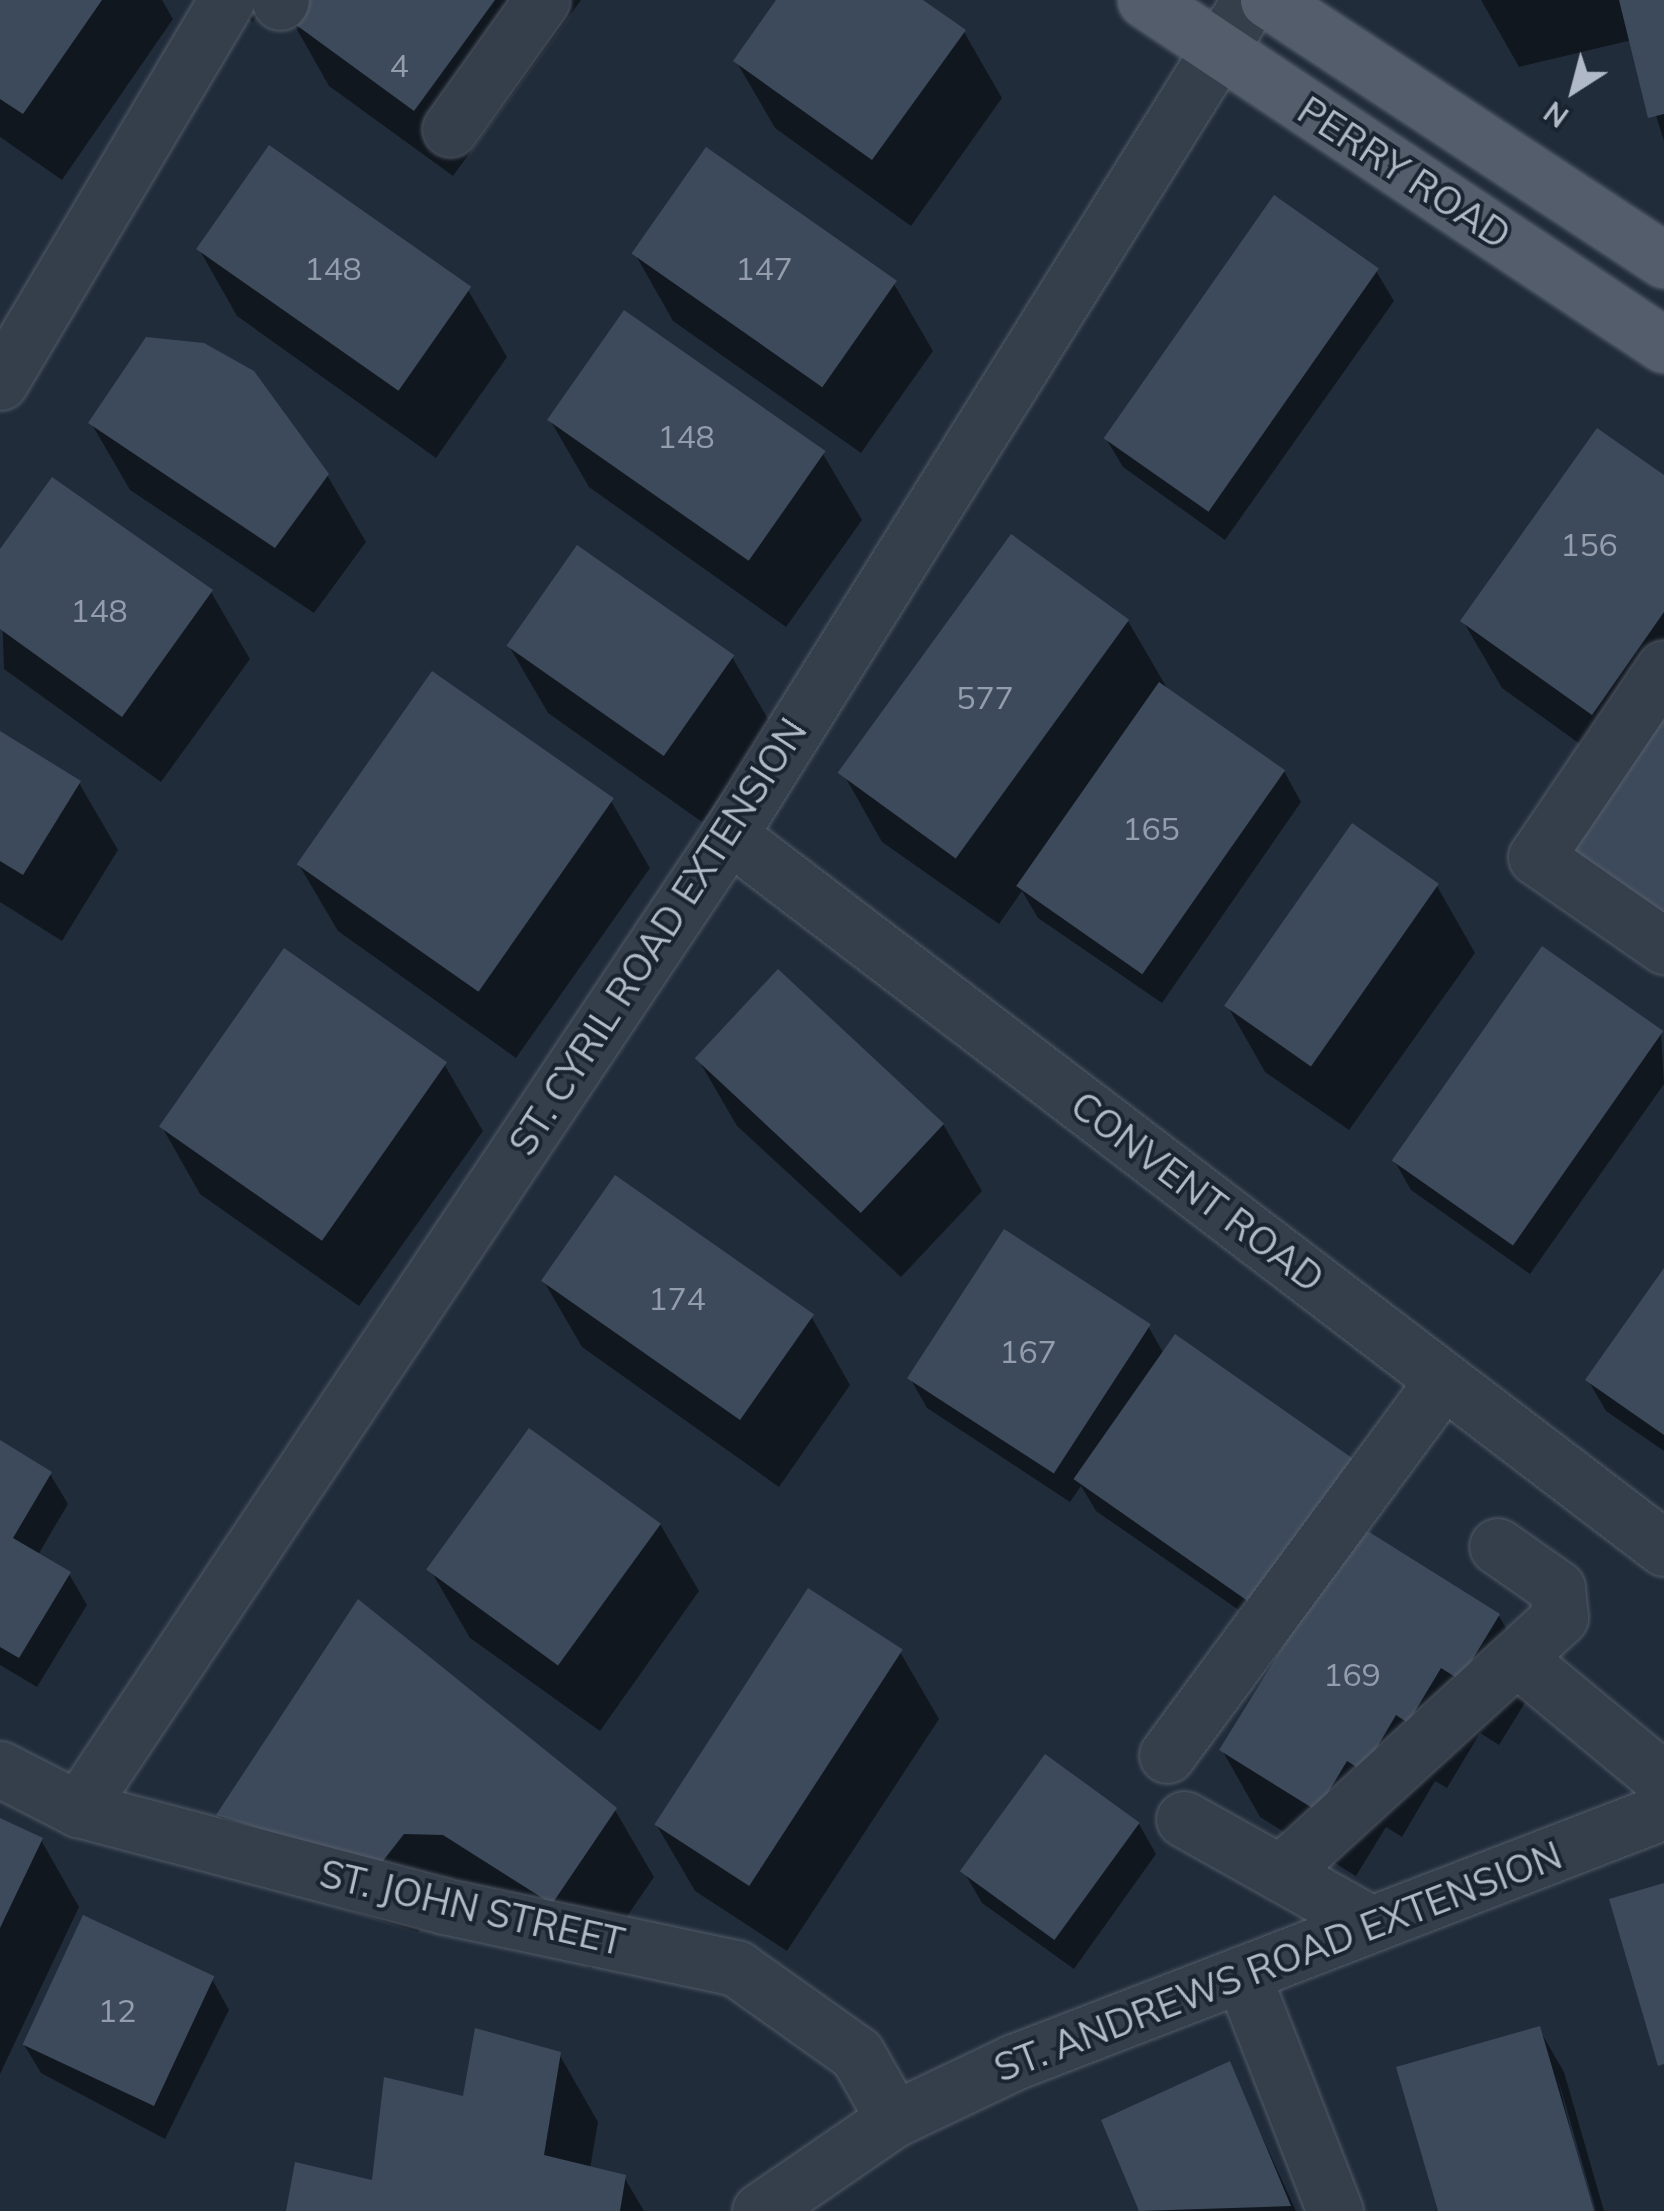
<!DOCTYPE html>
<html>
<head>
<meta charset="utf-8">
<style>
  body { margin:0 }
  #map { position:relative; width:1664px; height:2211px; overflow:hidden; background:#212c3b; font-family:Mulish,sans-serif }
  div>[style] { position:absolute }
  .shadow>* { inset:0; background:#0007 }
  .building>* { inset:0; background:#3d4a5b; transform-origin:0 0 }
  .roads { filter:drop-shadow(0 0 2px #535c69) drop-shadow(0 0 2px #535c69) }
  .minor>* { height:55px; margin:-27.5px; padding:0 27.5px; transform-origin:27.5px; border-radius:27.5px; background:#353e4b }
  .major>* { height:55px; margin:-27.5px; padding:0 27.5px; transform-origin:27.5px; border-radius:27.5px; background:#535d6b }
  span { translate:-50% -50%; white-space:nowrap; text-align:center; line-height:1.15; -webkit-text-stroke:8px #1a2330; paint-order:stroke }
  .number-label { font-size:32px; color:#939dac }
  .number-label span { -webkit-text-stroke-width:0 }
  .street-label { font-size:38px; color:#b0b9c7 }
  .north { position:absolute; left:1524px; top:40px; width:100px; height:100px; -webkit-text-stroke:8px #1a2330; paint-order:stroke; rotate:216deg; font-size:28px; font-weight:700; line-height:40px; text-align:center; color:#b0b9c7 }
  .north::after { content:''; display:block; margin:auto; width:35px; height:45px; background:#b0b9c7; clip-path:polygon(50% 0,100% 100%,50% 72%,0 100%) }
</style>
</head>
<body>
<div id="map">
  <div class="shadow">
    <div style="clip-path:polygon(0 0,162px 0,173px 19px,62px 180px,0 137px)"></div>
    <div style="clip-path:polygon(219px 0,267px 0,253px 22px)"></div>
    <div style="clip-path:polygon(305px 0,581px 0,453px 176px,329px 86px,291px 19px)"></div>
    <div style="clip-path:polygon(780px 0,919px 0,964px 32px,1002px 98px,911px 226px,775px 128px,736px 61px)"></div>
    <div style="clip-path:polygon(1481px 0,1664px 0,1664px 141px,1632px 40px,1519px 67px)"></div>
    <div style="clip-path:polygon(199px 249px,468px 290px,507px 357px,436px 458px,237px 316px)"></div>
    <div style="clip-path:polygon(635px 254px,894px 284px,933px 351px,861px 453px,673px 321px)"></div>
    <div style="clip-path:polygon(1376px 271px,1394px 301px,1225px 540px,1123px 467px,1105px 437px)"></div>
    <div style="clip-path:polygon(550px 420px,823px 454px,862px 520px,786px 627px,589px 487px)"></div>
    <div style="clip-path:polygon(91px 423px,327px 475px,366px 542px,314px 613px,130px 490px)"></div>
    <div style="clip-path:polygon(1664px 478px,1664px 953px,1612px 767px,1502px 688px,1463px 621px)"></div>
    <div style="clip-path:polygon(0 554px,211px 592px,250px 659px,161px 782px,4px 669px)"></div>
    <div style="clip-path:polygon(1128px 621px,1167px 688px,1284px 771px,1301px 802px,1162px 1003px,1038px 918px,1022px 891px,999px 924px,882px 842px,844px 775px)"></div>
    <div style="clip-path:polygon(509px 646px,732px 657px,771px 724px,702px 822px,548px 713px)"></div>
    <div style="clip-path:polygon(0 734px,79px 783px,118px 850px,62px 941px,0 902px)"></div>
    <div style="clip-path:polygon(611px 801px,650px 868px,516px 1058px,338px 931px,299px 865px)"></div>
    <div style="clip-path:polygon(1437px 886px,1475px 953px,1349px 1130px,1265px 1072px,1227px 1005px)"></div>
    <div style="clip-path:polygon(1661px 1033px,1664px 1084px,1530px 1274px,1411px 1190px,1394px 1160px)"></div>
    <div style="clip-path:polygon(698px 1059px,943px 1124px,982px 1191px,901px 1277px,737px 1126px)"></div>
    <div style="clip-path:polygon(444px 1064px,483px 1131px,359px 1306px,200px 1194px,162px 1127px)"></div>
    <div style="clip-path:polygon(1664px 1273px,1664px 1451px,1606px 1411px,1588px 1380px)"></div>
    <div style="clip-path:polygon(543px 1280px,812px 1318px,850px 1385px,779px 1487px,582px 1347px)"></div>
    <div style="clip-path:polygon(1148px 1326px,1164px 1354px,1269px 1631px,1096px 1511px,1081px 1486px,1070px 1502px,927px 1408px,910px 1378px)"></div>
    <div style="clip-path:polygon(0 1443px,50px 1474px,68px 1504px,38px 1555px,69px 1574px,87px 1605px,37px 1687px,0 1665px)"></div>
    <div style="clip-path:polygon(660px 1524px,699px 1591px,600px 1731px,470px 1638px,431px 1571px)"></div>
    <div style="clip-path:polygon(1499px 1616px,1537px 1683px,1499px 1745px,1480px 1733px,1447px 1788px,1435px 1781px,1402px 1837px,1386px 1827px,1356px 1876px,1260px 1817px,1222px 1750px)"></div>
    <div style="clip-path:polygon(900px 1652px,939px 1719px,787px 1951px,695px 1891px,656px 1824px)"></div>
    <div style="clip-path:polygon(615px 1810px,654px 1877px,591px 1969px,483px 1901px,443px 1900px,418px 1932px,257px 1882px,219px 1815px)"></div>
    <div style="clip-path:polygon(0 1820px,41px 1840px,79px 1907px,0 2074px)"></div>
    <div style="clip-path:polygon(1139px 1824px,1156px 1854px,1074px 1969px,982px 1903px,964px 1872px)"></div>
    <div style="clip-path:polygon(212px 1979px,229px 2010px,165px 2139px,41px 2073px,23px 2043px)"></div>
    <div style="clip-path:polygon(1539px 2029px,1564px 2072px,1604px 2211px,1596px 2211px,1556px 2072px,1591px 2211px,1441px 2211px)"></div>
    <div style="clip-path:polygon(559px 2054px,598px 2122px,590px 2169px,624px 2177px,644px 2211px,289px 2211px,374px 2183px,465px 2099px)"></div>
    <div style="clip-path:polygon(1229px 2064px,1296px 2211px,1141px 2211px,1104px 2122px)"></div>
  </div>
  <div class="building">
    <div style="clip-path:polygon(0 0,102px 0,23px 114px,0 99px)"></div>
    <div style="clip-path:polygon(302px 0,495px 0,414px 111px,288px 19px)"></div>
    <div style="clip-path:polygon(776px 0,923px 0,966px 30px,872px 160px,733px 61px)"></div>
    <div style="clip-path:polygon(1619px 0,1664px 0,1664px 114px,1648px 118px)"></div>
    <div style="left:269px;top:145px;width:247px;height:127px;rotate:35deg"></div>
    <div style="left:706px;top:147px;width:233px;height:130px;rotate:35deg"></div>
    <div style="left:1274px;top:195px;width:128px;height:297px;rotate:35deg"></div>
    <div style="left:624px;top:310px;width:246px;height:134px;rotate:35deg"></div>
    <div style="clip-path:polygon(146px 337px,204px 343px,254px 371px,329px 474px,275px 548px,88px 423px)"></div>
    <div style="clip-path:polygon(1597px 428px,1664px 475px,1664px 612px,1592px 715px,1460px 621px)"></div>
    <div style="clip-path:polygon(52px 477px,213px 590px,122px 717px,0 629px,0 549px)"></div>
    <div style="left:1011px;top:534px;width:146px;height:295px;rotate:36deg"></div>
    <div style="left:577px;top:545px;width:192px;height:123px;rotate:35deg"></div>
    <div style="left:432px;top:671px;width:222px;height:236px;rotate:35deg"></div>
    <div style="left:1159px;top:682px;width:154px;height:249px;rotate:35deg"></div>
    <div style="clip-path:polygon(1664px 685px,1664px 914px,1558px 842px)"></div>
    <div style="clip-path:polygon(0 731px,81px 781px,23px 875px,0 861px)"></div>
    <div style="left:1352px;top:823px;width:106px;height:223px;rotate:35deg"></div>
    <div style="left:1542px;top:946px;width:148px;height:262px;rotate:35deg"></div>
    <div style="left:284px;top:948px;width:199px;height:218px;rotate:35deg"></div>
    <div style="left:778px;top:969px;width:227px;height:122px;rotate:43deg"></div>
    <div style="left:615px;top:1175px;width:243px;height:129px;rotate:35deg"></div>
    <div style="left:1004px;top:1229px;width:175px;height:178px;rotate:33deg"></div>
    <div style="clip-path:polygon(1664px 1268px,1664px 1435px,1585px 1380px)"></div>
    <div style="left:1175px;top:1334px;width:224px;height:177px;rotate:35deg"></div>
    <div style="left:529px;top:1428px;width:163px;height:175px;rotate:36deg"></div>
    <div style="clip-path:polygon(0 1440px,52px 1472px,13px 1538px,71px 1572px,19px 1658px,0 1647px)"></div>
    <div style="clip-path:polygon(1358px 1525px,1500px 1614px,1460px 1680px,1441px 1668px,1408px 1723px,1396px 1715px,1363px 1771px,1347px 1761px,1317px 1811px,1219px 1750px)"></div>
    <div style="left:808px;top:1588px;width:113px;height:282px;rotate:33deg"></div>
    <div style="clip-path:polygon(358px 1599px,617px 1808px,552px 1904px,443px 1835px,404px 1834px,379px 1866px,216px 1815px)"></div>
    <div style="left:1045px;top:1754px;width:117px;height:145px;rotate:36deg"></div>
    <div style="clip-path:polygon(0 1818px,43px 1838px,0 1928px)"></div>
    <div style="clip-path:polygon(1664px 1883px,1664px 2064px,1658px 2066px,1609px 1899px)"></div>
    <div style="left:83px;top:1915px;width:145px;height:143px;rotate:25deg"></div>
    <div style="clip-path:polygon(1540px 2026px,1594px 2211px,1438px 2211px,1396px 2067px)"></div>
    <div style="clip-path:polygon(475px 2028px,561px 2052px,544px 2155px,626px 2175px,620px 2211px,286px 2211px,295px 2162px,372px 2180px,384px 2077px,463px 2096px)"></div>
    <div style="clip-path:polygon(1230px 2061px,1291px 2206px,1139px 2211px,1101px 2120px)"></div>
  </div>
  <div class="roads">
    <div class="minor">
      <div style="left:280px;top:2px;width:2px;rotate:-63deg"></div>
      <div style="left:450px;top:129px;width:158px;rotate:-54.5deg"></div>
      <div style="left:0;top:382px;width:444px;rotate:-59.3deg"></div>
      <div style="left:1664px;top:668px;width:228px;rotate:124.1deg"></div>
      <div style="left:1536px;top:857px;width:156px;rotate:34.8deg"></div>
      <div style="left:729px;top:835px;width:1176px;rotate:37.33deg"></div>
      <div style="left:1518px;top:1659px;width:190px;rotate:39.7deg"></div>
      <div style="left:1167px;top:1755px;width:466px;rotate:-53.6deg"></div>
      <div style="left:0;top:1769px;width:88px;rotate:27.1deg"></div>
      <div style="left:78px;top:1809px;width:379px;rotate:14.8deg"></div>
      <div style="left:444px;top:1906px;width:299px;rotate:12deg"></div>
      <div style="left:736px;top:1968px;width:148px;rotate:35.4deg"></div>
      <div style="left:857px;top:2054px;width:75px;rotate:60.4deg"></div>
      <div style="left:78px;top:1809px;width:1172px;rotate:-56.24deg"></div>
      <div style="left:729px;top:835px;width:984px;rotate:-58.04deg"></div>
      <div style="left:1184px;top:1819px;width:214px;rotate:29.3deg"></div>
      <div style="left:1280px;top:1873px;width:379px;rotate:-42.4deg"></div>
      <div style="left:1560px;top:1617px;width:29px;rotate:-96deg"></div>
      <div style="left:1557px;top:1588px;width:73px;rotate:-145deg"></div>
      <div style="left:1242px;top:1974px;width:255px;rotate:68.6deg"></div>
      <div style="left:760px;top:2211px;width:163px;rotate:-34.5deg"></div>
      <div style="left:894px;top:2119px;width:133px;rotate:-25.4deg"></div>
      <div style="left:1014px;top:2062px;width:697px;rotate:-21.11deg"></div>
    </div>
    <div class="major">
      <div style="left:1145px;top:0;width:623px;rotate:33.61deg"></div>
      <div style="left:1268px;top:0;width:474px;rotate:33.3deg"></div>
    </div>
  </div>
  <div class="number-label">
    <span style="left:399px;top:65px">4</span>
    <span style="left:333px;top:268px">148</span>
    <span style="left:764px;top:268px">147</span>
    <span style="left:686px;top:436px">148</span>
    <span style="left:1589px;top:544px">156</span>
    <span style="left:99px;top:610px">148</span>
    <span style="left:985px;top:697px">577</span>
    <span style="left:1151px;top:828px">165</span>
    <span style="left:677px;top:1298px">174</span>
    <span style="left:1028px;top:1351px">167</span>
    <span style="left:1352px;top:1674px">169</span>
    <span style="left:117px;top:2010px">12</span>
  </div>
  <div class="street-label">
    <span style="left:1404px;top:173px;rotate:33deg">PERRY ROAD</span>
    <span style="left:658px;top:937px;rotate:-57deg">ST. CYRIL ROAD EXTENSION</span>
    <span style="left:1197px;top:1192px;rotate:37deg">CONVENT ROAD</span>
    <span style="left:472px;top:1908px;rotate:13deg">ST. JOHN STREET</span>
    <span style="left:1278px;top:1962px;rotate:-21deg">ST. ANDREWS ROAD EXTENSION</span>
  </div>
  <div class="north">N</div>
</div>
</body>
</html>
